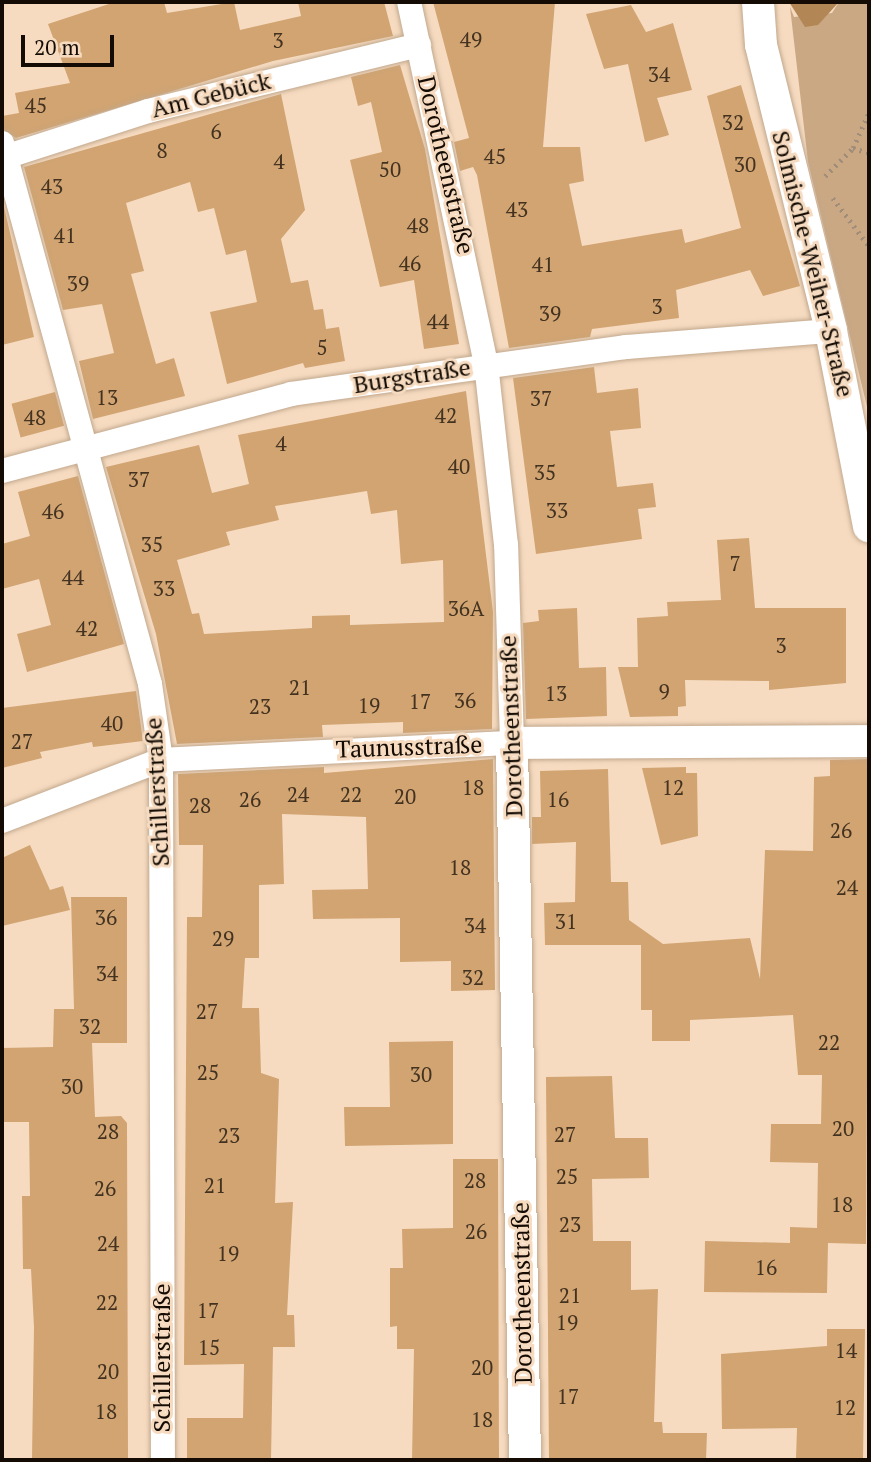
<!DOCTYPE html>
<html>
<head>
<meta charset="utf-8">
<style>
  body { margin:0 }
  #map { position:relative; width:871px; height:1462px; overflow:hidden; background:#f6dbc0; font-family:"PT Serif",serif }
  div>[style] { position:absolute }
  .green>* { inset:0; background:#caa884 }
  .water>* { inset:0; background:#b38755 }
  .building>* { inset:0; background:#d1a472; transform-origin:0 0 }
  .path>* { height:4.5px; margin-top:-2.25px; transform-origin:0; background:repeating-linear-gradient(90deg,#a08d79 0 2px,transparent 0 7px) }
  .roads { filter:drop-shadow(0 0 2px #c1a88d) drop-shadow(0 0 2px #c1a88d) }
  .minor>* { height:24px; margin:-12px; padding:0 12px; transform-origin:12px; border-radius:12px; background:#fff }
  .tertiary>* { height:32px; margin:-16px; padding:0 16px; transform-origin:16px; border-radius:16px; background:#fff }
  span { translate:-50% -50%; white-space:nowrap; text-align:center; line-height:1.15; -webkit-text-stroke:6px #f6dbc0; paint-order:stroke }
  .number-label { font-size:21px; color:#433220 }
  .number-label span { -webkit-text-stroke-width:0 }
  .street-label { font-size:24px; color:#140c04 }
  .frame { position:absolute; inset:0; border:4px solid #140c04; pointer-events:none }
  .scale { position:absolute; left:21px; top:35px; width:93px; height:32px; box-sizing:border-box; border:4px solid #140c04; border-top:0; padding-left:9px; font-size:21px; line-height:24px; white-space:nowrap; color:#140c04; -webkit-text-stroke:5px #f6dbc0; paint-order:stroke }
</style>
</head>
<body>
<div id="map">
  <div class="green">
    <div style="clip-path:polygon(839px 2px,869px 2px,869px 415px,808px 162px,790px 7px,794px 17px,832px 13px)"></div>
  </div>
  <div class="water">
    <div style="clip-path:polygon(789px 2px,839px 2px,818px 25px,805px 27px)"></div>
  </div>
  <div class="building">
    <div style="clip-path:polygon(115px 2px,164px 2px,167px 13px,234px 2px,240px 30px,301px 16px,298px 2px,384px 2px,393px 36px,273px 61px,16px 138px,2px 129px,2px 116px,19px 113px,15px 93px,70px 83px,48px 24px)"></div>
    <div style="clip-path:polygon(433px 2px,555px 2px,543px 147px,580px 147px,584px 181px,569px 184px,582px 246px,682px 229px,685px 243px,741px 228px,707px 96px,741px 85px,800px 286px,763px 296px,750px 270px,676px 290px,679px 318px,592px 329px,590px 337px,509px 348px,477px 175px,473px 167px,460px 171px,454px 142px,469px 138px)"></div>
    <div style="clip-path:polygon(631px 5px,646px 32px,673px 23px,692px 90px,657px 98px,669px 135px,645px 142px,628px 64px,604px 69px,586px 14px)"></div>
    <div style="clip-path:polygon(400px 65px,425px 149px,459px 344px,424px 349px,414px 280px,380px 287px,350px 160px,382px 152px,371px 102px,358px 106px,351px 77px)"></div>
    <div style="clip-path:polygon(281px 94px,305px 210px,281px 239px,291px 283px,308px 280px,314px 310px,323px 309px,326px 329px,339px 327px,345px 361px,305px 368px,303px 363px,227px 384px,210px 312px,257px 302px,246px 250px,226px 255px,214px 208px,198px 212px,190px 182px,126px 203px,144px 271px,131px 274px,156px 364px,174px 358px,185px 396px,93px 419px,79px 361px,114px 353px,102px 304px,63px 310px,24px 167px)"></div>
    <div style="clip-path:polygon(2px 198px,34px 337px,2px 345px)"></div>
    <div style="clip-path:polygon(594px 367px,597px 393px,638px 388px,641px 428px,610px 431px,617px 487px,653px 483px,656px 507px,638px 509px,642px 539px,536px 554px,513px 378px)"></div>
    <div style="clip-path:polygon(evenodd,466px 391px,493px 612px,492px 729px,403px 733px,403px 722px,322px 725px,323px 737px,177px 744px,156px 634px,106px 467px,199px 445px,212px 493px,249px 484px,238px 435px,466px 391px,367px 491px,371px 514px,397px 510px,401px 564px,443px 560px,444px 622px,350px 625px,350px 615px,312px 616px,312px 628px,204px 634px,199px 613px,192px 614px,177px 560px,230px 545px,226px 532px,279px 520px,275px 506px,367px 491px)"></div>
    <div style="left:55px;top:392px;width:35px;height:45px;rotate:75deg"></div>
    <div style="clip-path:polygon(78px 476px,124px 644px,27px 672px,17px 634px,51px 625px,39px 579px,2px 589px,2px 544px,30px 536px,18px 492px)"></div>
    <div style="clip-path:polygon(749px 538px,755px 608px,846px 608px,846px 683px,769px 690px,769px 681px,685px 680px,686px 706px,678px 707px,678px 716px,630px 717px,618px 667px,638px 667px,637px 618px,668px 616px,667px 602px,721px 600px,717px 540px)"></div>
    <div style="clip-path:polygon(577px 608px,579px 668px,606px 667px,607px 716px,526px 719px,523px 623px,539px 621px,538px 610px)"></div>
    <div style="clip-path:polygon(136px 691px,143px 741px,93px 747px,92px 742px,40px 752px,42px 758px,2px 768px,2px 708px)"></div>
    <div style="clip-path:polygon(493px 759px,495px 990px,451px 991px,451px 961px,400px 962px,400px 918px,313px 919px,312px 890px,368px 889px,366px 817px,282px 814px,284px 884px,259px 885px,259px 958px,245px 958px,242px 1008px,259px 1008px,261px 1073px,279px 1079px,275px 1203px,293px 1202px,287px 1315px,294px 1315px,295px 1347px,273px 1347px,271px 1460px,187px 1460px,187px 1418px,243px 1418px,244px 1364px,184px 1365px,187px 917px,202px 917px,203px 845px,179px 845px,178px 774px,324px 767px,324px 773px)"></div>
    <div style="clip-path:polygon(869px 759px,866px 1244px,828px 1243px,827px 1293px,704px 1292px,705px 1241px,790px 1243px,790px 1227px,817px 1228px,818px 1163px,770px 1162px,771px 1124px,821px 1124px,822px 1075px,798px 1075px,793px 1015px,690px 1020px,690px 1041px,652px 1041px,652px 1010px,641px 1010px,641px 945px,545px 945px,544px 903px,575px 902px,576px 842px,532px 844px,532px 817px,541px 817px,540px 771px,608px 769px,611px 882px,628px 882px,629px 920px,663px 944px,750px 938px,760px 979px,765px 850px,813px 851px,814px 777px,830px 776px,830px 760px)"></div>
    <div style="clip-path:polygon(686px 767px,686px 773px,697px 773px,698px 836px,661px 845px,642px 768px)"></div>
    <div style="clip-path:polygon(30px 845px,50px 890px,63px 886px,70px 910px,2px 926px,2px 858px)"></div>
    <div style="clip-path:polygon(71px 897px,127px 897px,127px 1043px,92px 1043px,95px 1117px,121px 1116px,127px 1123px,128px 1460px,32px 1458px,34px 1327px,31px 1269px,23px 1269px,22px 1196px,30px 1196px,29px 1122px,2px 1122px,2px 1048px,53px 1047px,54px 1009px,74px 1009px)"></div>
    <div style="clip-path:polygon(453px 1041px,453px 1144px,345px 1146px,344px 1107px,390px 1107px,389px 1042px)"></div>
    <div style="clip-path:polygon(612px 1076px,615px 1138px,648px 1138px,649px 1178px,592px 1179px,593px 1241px,631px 1241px,631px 1290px,658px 1289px,654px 1422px,662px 1422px,663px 1433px,707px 1433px,706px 1460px,549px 1460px,546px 1077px)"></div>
    <div style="clip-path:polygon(453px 1159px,498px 1159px,499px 1460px,412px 1460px,414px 1349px,397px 1349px,397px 1326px,390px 1327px,390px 1268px,403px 1268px,402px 1229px,453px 1228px)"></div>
    <div style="clip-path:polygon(827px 1329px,865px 1329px,863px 1459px,796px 1458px,797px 1428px,722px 1429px,721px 1354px,827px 1346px)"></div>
  </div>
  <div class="path">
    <div style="left:853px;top:148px;width:17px;rotate:17deg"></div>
    <div style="left:825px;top:176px;width:40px;rotate:-45deg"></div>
    <div style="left:853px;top:148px;width:39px;rotate:-66deg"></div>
    <div style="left:833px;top:198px;width:60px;rotate:53.1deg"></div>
  </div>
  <div class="roads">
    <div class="minor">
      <div style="left:2px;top:143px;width:561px;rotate:74.7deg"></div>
      <div style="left:150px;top:684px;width:77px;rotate:81.8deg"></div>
      <div style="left:161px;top:760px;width:700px;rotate:89.84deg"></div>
      <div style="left:5px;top:157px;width:150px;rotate:-17.8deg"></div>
      <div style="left:148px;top:111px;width:279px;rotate:-13.7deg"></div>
      <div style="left:2px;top:471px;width:299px;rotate:-14.9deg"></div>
      <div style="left:291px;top:394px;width:338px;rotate:-8deg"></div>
      <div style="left:626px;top:347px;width:206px;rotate:-4.5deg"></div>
      <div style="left:2px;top:821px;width:170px;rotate:-21deg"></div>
      <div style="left:161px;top:760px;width:351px;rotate:-2.8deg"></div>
      <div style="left:512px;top:743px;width:198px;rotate:-91.7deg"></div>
      <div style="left:506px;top:545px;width:182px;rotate:-96.3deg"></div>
      <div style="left:486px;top:364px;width:370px;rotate:-102deg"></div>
    </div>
    <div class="tertiary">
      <div style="left:758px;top:2px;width:43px;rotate:86deg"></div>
      <div style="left:761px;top:45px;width:294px;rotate:76.2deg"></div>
      <div style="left:831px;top:331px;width:199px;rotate:79deg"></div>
      <div style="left:525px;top:1460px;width:717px;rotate:-91.04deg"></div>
      <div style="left:512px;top:743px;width:357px;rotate:-0.3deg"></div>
    </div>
  </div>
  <div class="number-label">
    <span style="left:471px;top:39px">49</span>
    <span style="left:278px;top:40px">3</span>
    <span style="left:659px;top:74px">34</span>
    <span style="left:36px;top:105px">45</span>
    <span style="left:733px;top:122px">32</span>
    <span style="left:216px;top:131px">6</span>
    <span style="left:162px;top:150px">8</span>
    <span style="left:495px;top:156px">45</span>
    <span style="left:279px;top:161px">4</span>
    <span style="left:745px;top:164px">30</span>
    <span style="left:390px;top:169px">50</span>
    <span style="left:52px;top:186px">43</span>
    <span style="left:517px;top:209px">43</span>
    <span style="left:418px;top:225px">48</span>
    <span style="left:65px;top:235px">41</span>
    <span style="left:410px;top:263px">46</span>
    <span style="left:543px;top:264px">41</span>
    <span style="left:78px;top:283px">39</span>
    <span style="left:657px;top:306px">3</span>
    <span style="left:550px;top:313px">39</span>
    <span style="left:438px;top:321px">44</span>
    <span style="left:322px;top:347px">5</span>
    <span style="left:107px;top:397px">13</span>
    <span style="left:541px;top:398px">37</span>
    <span style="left:446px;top:415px">42</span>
    <span style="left:35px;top:417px">48</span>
    <span style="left:281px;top:443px">4</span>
    <span style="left:459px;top:466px">40</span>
    <span style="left:545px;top:472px">35</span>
    <span style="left:139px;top:479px">37</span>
    <span style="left:557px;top:510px">33</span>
    <span style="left:53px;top:511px">46</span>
    <span style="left:152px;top:544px">35</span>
    <span style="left:735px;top:563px">7</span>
    <span style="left:73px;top:577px">44</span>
    <span style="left:164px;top:588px">33</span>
    <span style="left:466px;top:608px">36A</span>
    <span style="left:87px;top:628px">42</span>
    <span style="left:781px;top:645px">3</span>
    <span style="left:300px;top:687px">21</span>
    <span style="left:664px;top:691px">9</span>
    <span style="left:556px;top:693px">13</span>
    <span style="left:465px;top:700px">36</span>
    <span style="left:420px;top:701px">17</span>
    <span style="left:369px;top:705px">19</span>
    <span style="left:260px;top:706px">23</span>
    <span style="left:112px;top:723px">40</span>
    <span style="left:22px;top:741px">27</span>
    <span style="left:473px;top:787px">18</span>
    <span style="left:673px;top:787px">12</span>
    <span style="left:298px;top:794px">24</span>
    <span style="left:351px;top:794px">22</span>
    <span style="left:405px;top:796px">20</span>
    <span style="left:250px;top:799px">26</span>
    <span style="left:558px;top:799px">16</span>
    <span style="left:200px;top:805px">28</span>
    <span style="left:841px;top:830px">26</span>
    <span style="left:460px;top:867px">18</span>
    <span style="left:847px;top:887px">24</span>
    <span style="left:106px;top:917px">36</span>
    <span style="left:566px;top:921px">31</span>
    <span style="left:475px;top:925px">34</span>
    <span style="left:223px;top:938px">29</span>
    <span style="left:107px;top:973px">34</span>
    <span style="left:473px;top:977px">32</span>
    <span style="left:207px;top:1011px">27</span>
    <span style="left:90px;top:1026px">32</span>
    <span style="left:829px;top:1042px">22</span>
    <span style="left:208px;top:1072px">25</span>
    <span style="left:421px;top:1074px">30</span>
    <span style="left:72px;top:1086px">30</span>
    <span style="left:843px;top:1128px">20</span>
    <span style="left:108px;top:1131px">28</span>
    <span style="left:565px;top:1134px">27</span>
    <span style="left:229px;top:1135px">23</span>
    <span style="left:567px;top:1176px">25</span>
    <span style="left:475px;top:1180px">28</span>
    <span style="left:215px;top:1185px">21</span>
    <span style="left:105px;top:1188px">26</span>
    <span style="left:842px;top:1204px">18</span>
    <span style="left:570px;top:1224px">23</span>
    <span style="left:476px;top:1231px">26</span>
    <span style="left:108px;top:1243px">24</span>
    <span style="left:228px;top:1253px">19</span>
    <span style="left:766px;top:1267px">16</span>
    <span style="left:570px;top:1295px">21</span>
    <span style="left:107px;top:1302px">22</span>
    <span style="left:208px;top:1310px">17</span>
    <span style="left:567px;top:1322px">19</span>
    <span style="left:209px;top:1347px">15</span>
    <span style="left:846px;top:1350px">14</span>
    <span style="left:482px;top:1367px">20</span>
    <span style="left:108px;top:1371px">20</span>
    <span style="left:568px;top:1396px">17</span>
    <span style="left:845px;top:1407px">12</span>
    <span style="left:106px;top:1411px">18</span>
    <span style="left:482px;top:1419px">18</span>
  </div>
  <div class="street-label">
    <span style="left:211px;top:95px;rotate:-14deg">Am Gebück</span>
    <span style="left:446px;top:165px;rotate:77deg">Dorotheenstraße</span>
    <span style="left:813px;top:264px;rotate:76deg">Solmische-Weiher-Straße</span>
    <span style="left:412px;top:376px;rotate:-9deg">Burgstraße</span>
    <span style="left:511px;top:726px;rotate:-92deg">Dorotheenstraße</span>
    <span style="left:409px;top:747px;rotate:-2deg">Taunusstraße</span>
    <span style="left:157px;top:792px;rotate:-93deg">Schillerstraße</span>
    <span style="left:522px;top:1293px;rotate:-91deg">Dorotheenstraße</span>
    <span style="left:162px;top:1358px;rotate:-90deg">Schillerstraße</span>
  </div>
  <div class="frame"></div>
  <div class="scale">20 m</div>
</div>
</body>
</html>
